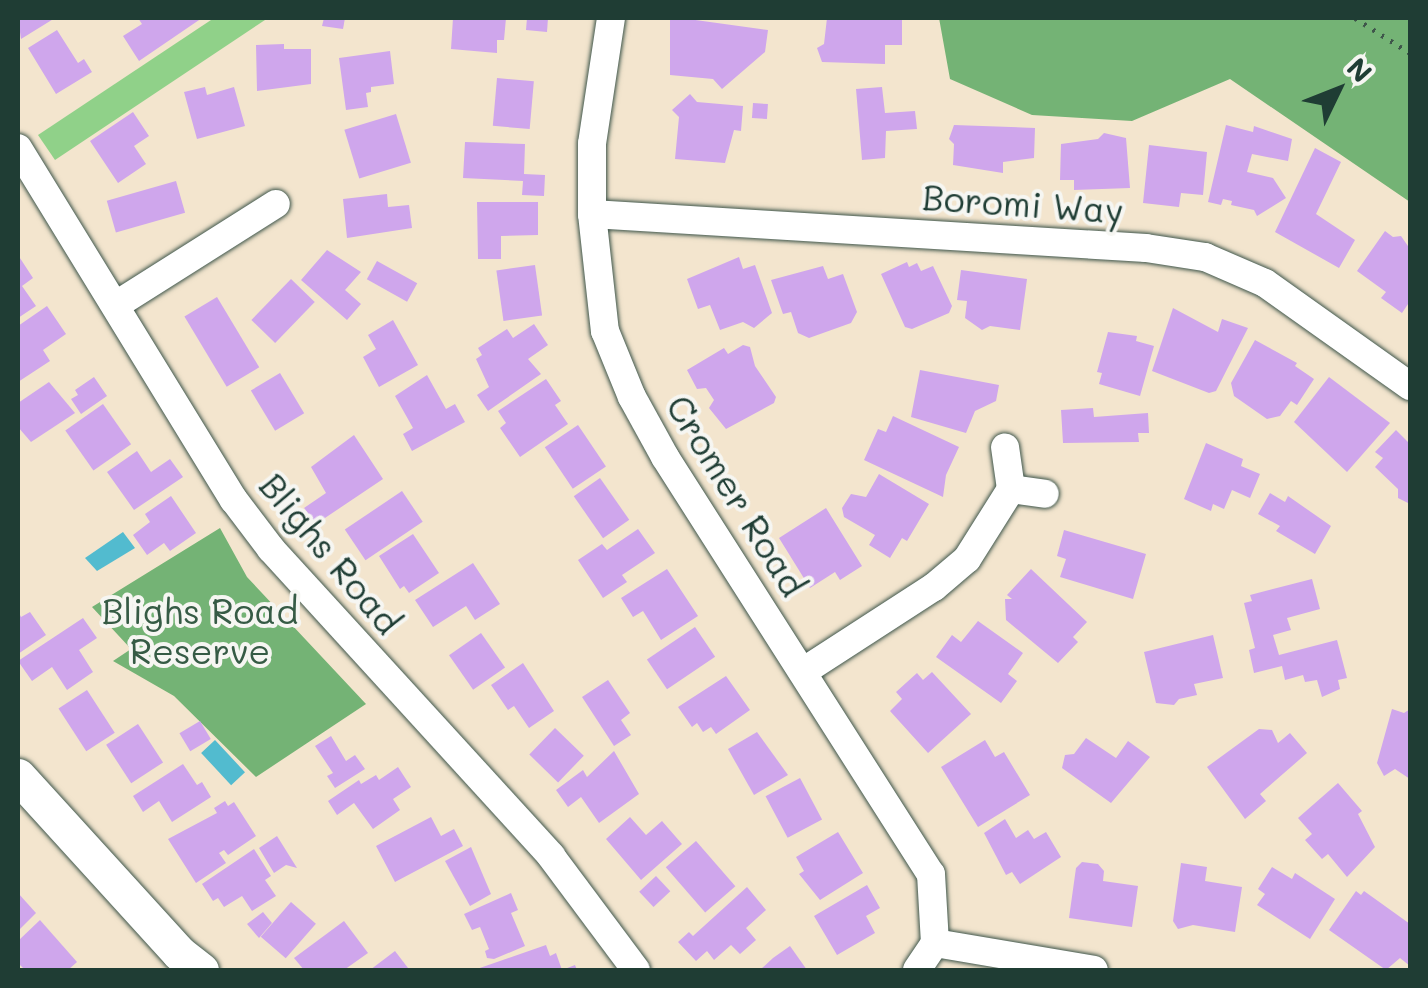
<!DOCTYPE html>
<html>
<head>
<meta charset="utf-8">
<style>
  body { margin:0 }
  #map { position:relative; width:1428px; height:988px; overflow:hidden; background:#f3e5ce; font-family:Mali,sans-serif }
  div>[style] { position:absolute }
  .green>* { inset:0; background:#90d189 }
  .forest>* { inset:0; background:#74b375 }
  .water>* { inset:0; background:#52bbcf; transform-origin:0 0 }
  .building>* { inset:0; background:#cfa6ec; transform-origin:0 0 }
  .path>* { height:5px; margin-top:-2.5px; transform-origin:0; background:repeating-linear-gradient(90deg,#3f564b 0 2.5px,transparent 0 10.5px) }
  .roads { filter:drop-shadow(0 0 2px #3f564b) drop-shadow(0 0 2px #3f564b) }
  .minor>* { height:28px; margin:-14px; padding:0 14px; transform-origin:14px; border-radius:14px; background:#fff }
  .tertiary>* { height:35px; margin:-17.5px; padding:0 17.5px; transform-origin:17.5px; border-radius:17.5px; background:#fff }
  span { translate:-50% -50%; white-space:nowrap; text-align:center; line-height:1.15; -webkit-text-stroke:8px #f6f6f2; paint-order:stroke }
  .street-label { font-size:35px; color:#1f3d34 }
  .park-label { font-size:35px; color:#365b45 }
  .frame { position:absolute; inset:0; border:20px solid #1f3d34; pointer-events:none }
  .north { position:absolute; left:1288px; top:40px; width:100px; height:100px; -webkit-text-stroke:8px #f6f6f2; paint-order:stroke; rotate:47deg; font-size:28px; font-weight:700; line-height:40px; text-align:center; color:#1f3d34 }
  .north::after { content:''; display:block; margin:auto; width:35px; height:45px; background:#1f3d34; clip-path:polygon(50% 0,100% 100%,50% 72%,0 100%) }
</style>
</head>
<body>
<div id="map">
  <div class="green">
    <div style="clip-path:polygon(214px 18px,268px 18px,55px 160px,38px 135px)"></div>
  </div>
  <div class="forest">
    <div style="clip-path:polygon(939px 18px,1410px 18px,1410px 202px,1230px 79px,1132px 121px,1032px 115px,950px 79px)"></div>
    <div style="clip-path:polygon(220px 528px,247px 577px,366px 704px,256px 777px,174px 696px,113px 661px,131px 649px,92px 607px)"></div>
  </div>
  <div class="water">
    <div style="clip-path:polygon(123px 532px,135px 548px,97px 571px,85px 558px)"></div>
    <div style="left:215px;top:740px;width:44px;height:19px;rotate:47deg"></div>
  </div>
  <div class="building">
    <div style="clip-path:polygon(18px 18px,55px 18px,21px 39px)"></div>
    <div style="clip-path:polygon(138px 18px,202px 18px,139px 61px,123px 36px,142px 24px)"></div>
    <div style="clip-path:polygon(324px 18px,345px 18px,343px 29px,322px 26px)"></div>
    <div style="clip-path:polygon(453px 18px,506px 18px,504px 40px,497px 40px,497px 53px,451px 49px)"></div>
    <div style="clip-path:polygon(527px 18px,548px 18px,547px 32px,526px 30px)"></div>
    <div style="clip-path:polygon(681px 18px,768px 30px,765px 52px,722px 89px,713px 79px,670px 75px,670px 20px)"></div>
    <div style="clip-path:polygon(827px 18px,902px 18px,902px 45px,885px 45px,885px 64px,822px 62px,817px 48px,824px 44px)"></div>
    <div style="clip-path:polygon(57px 30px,78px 63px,84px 59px,92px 72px,56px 94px,28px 48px)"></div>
    <div style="clip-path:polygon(284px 44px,284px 49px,311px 49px,311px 84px,257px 91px,256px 45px)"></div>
    <div style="clip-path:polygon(390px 51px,394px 84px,371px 87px,371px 92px,366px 93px,368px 107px,346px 110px,339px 58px)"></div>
    <div style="left:497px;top:78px;width:37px;height:48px;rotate:5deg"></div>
    <div style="clip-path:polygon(205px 87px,207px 95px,234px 87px,245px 126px,197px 139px,184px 92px)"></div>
    <div style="clip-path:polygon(882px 87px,885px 113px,915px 111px,917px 129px,886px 131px,885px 158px,862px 160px,856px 89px)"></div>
    <div style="clip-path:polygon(690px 94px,697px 102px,743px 106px,741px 131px,734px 130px,725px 163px,675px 159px,679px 117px,672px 110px)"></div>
    <div style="left:753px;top:103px;width:15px;height:15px;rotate:4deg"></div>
    <div style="clip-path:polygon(133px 112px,149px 136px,134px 146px,146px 164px,118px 183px,90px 141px)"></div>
    <div style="left:396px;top:114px;width:51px;height:54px;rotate:73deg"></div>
    <div style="clip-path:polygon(954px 125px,1035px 128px,1034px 158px,1003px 162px,1003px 173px,953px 165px,954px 144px,949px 139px)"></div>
    <div style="clip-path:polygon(1226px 125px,1253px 132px,1254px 126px,1292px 139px,1288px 161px,1252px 154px,1247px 172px,1273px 178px,1286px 198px,1257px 216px,1254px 210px,1231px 205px,1232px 201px,1223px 199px,1221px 205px,1208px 202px)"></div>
    <div style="clip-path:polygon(1104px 133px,1126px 138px,1130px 188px,1074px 190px,1074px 180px,1060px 180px,1061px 144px,1098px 139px)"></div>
    <div style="clip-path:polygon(465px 142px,525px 144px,524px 174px,545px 175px,544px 196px,522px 195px,523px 181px,463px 178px)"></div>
    <div style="clip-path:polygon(1149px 145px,1207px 152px,1203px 195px,1181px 193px,1179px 207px,1143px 203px)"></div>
    <div style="clip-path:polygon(1315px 148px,1341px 162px,1316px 214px,1355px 240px,1339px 268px,1275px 232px)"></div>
    <div style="left:176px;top:181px;width:33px;height:72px;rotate:74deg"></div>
    <div style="clip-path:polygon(387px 194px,388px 207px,409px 205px,412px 228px,347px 238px,343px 199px)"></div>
    <div style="clip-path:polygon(477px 202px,538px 202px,538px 235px,501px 236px,501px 259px,478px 259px)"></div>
    <div style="clip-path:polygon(1385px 231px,1393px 237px,1401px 236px,1410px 249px,1410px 301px,1402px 313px,1381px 298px,1386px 292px,1357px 271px)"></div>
    <div style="clip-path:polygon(327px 250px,361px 272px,345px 290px,361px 304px,347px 320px,301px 280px)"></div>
    <div style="clip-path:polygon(18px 255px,33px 278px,22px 286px,36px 306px,18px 318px)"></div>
    <div style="clip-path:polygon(739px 257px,743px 269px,755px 265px,772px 313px,754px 328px,743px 322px,720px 330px,710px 305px,698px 309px,687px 279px)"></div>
    <div style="left:377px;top:261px;width:46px;height:21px;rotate:29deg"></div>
    <div style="clip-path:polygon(907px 262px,909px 267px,917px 263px,921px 271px,933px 266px,952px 306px,949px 313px,912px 329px,905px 327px,881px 274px)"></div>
    <div style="left:535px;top:265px;width:51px;height:39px;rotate:82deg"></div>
    <div style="clip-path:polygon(823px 266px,828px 279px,843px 274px,857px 312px,851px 323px,809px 338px,798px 333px,791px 312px,783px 314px,771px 280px)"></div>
    <div style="clip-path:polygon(961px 270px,1027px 279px,1020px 330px,990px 326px,982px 330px,965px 318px,967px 301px,957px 300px)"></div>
    <div style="left:291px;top:279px;width:33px;height:57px;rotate:44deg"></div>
    <div style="left:217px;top:297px;width:82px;height:38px;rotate:59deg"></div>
    <div style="clip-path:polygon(47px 306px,66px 334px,43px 350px,50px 361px,18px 382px,18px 326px)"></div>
    <div style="clip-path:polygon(1173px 308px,1218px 332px,1222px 319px,1248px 328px,1216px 391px,1209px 393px,1152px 371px)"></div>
    <div style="clip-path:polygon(393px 320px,418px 365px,379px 387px,363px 357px,376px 349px,368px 335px)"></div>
    <div style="clip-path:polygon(534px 324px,548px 345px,528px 359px,541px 374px,488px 411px,477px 395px,489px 387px,476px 359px,482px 355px,478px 348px,507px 329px,513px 338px)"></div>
    <div style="clip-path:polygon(1108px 332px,1137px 336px,1136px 341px,1154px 346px,1140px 396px,1099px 384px,1102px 373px,1097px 372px)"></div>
    <div style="clip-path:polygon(1255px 340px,1297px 363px,1295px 366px,1314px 379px,1297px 405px,1291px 401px,1280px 416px,1267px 419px,1234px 396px,1231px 383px)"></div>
    <div style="clip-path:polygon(743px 345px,750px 347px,755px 366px,776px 397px,774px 403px,726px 429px,709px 408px,714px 400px,706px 388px,697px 389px,687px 370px,724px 348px,728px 354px)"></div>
    <div style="clip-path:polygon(920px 370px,999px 385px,996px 401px,975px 411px,966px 433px,911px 417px)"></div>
    <div style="left:280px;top:373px;width:47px;height:34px;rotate:59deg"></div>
    <div style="clip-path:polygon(427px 375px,446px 409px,455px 404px,465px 422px,412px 451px,403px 434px,413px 428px,395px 396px)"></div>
    <div style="clip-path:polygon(94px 377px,107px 396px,81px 414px,71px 399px,78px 395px,75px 390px)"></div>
    <div style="clip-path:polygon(1329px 377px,1390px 423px,1347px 472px,1294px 422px)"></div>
    <div style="clip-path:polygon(546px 379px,561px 401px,555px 405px,568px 424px,520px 457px,500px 428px,506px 423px,498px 411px)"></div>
    <div style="clip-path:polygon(49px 382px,75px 413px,31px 442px,18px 427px,18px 403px)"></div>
    <div style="left:103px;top:404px;width:49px;height:46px;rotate:55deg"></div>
    <div style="clip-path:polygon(1093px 408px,1094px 417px,1148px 413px,1149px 433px,1138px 433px,1139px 442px,1063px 443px,1061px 410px)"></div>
    <div style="clip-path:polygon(893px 416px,959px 447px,946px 475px,943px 497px,864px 460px,878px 429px,886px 432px)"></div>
    <div style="left:578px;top:425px;width:50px;height:40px;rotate:56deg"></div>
    <div style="clip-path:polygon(1396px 430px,1410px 444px,1410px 504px,1398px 498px,1398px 489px,1375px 467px,1383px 458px,1375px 452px)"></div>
    <div style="clip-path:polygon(354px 435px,383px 479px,316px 524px,304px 508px,326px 493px,311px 467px)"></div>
    <div style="clip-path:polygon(1206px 443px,1243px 459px,1241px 466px,1260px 474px,1250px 498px,1232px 490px,1224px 509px,1213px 504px,1211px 511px,1184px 499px)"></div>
    <div style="clip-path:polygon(137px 451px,151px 472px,170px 459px,183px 477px,134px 510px,107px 472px)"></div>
    <div style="clip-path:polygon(879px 474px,929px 504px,907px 541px,902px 538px,890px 558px,869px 545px,875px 535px,844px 517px,842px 508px,851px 494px,866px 497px)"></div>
    <div style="left:600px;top:478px;width:51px;height:32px;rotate:55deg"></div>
    <div style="left:402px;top:491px;width:37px;height:69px;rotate:56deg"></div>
    <div style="clip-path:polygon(1270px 493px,1285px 502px,1288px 496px,1331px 526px,1315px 554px,1276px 531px,1280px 526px,1258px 514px)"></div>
    <div style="clip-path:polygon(171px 496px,196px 533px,170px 551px,164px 543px,147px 555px,133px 535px,150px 522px,145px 514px)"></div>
    <div style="clip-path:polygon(826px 508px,862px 566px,840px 580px,835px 572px,810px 588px,779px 538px)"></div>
    <div style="clip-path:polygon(638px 529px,655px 553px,622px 575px,627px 582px,603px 598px,578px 560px,602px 544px,607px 550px)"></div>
    <div style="clip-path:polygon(1064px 530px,1146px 554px,1133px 599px,1060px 577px,1066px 559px,1057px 556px)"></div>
    <div style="clip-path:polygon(413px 534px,439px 573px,409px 593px,404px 586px,400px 589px,379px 556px)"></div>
    <div style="clip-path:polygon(473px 563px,500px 604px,475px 620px,466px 606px,433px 627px,415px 600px)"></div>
    <div style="clip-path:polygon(667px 569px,698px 616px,661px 640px,643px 611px,633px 617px,621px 598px)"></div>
    <div style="clip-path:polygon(1031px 569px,1087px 622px,1073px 637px,1078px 642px,1058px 663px,1006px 620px,1005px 599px,1012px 599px,1007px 595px)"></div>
    <div style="clip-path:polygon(1312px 579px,1320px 609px,1287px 618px,1291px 630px,1273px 635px,1279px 655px,1337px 640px,1347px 678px,1338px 680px,1340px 689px,1322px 697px,1317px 680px,1305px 682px,1303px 675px,1285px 680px,1282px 666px,1254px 673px,1249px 650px,1255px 648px,1244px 603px,1252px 601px,1250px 595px)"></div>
    <div style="clip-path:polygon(18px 611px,21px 617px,30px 612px,46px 635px,18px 654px)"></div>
    <div style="clip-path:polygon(83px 618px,97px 638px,79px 650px,93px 672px,67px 690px,52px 667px,32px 681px,18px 661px)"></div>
    <div style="clip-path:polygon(978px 621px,1023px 653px,1008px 674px,1017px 681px,1001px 703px,936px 657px,952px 635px,961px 642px)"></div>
    <div style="left:695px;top:627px;width:36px;height:58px;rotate:56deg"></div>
    <div style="left:481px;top:633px;width:42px;height:39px;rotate:55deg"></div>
    <div style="clip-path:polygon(1213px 635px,1223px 678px,1194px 684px,1197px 695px,1179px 699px,1174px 705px,1156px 703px,1144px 652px)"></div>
    <div style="clip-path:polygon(523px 663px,554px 711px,529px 728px,514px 706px,508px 710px,491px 685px)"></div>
    <div style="clip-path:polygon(932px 672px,971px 714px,928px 753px,890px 711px,902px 699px,896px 692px,917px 673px,923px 680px)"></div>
    <div style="clip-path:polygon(726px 676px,750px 710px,716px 734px,711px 727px,703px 732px,697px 723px,692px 727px,678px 707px)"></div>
    <div style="clip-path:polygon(608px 680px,630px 713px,621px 720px,631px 735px,614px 746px,582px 697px)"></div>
    <div style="left:87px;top:690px;width:51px;height:34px;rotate:57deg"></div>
    <div style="clip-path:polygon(1392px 709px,1404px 713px,1410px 709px,1410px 779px,1395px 769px,1384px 776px,1377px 763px)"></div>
    <div style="left:200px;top:721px;width:21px;height:24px;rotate:59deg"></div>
    <div style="left:138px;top:724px;width:46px;height:38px;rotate:57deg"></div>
    <div style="left:555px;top:728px;width:40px;height:37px;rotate:44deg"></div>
    <div style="clip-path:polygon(1259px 729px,1272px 730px,1278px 743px,1290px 733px,1307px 753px,1260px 794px,1266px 801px,1245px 819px,1207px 767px)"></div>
    <div style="clip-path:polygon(757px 732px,788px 775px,754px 795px,728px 749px)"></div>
    <div style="clip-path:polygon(331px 736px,346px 761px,355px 755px,365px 769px,335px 788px,327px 776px,333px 773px,315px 746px)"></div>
    <div style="clip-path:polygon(1086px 738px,1116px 758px,1128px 741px,1150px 757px,1111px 803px,1062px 768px,1065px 755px,1074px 754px)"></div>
    <div style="clip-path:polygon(985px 740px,995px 757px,1004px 752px,1030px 795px,978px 827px,941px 767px)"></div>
    <div style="clip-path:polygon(614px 751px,639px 794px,599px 823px,581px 797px,568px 807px,556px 790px,583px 770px,587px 777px)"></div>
    <div style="clip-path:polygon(183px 764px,197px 785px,202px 782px,211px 797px,172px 822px,159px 801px,143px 812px,133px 796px)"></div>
    <div style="clip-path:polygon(398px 767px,411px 787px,393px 799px,400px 810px,373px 829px,354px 803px,337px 815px,328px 801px,359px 780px,361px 784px,376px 775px,379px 780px)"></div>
    <div style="left:800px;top:778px;width:47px;height:39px;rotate:62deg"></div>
    <div style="clip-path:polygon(1338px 783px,1362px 811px,1358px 814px,1375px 847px,1347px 877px,1328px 854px,1322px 859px,1305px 840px,1312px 834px,1298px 818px)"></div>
    <div style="clip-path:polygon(225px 801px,228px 806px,234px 802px,256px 836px,228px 855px,224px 850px,219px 853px,226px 863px,196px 883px,168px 839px,217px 813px,214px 808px)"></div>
    <div style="clip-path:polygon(431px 817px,441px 836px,454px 829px,463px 846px,395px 882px,376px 846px)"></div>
    <div style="clip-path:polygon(630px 817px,646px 835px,662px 821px,682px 844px,641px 880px,606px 839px)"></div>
    <div style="clip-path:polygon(1005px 819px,1016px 838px,1028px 830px,1034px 839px,1046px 832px,1061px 857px,1020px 884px,1012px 872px,1006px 875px,984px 833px)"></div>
    <div style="clip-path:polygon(838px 832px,863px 873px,820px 900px,799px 874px,804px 871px,796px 857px)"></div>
    <div style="clip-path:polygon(277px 836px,297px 868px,286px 865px,274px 873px,259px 848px)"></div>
    <div style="left:696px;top:841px;width:60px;height:40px;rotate:49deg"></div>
    <div style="clip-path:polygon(471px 847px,491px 894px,470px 906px,445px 861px)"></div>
    <div style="clip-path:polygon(254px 849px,271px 876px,265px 880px,276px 896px,252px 911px,242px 896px,224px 907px,218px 898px,213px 901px,202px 884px)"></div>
    <div style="clip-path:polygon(1082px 862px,1098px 864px,1104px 871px,1103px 881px,1138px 886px,1132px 927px,1069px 918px,1076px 868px)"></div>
    <div style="clip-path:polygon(1181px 863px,1207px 867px,1205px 881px,1242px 887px,1235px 932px,1193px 925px,1178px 929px,1173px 921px)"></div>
    <div style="clip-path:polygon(1272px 867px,1292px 879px,1295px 873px,1335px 899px,1310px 939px,1257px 905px,1265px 894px,1258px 889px)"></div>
    <div style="left:656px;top:876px;width:21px;height:23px;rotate:47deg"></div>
    <div style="clip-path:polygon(867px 885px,880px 908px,866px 916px,875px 933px,837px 955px,814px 916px)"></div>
    <div style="clip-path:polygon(747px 887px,766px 910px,746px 928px,756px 940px,740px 954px,731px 945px,714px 960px,707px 951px,696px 961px,678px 942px,689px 932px,693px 936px)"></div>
    <div style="clip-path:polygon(1356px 891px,1361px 895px,1364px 891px,1410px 924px,1410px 966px,1400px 958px,1386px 970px,1329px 930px)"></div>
    <div style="clip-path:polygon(18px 893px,36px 913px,18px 931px)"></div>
    <div style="clip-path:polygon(511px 893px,518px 910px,511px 913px,525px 946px,494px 959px,487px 958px,485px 951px,489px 949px,480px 927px,472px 930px,464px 914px)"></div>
    <div style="left:291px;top:902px;width:33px;height:46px;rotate:41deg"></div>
    <div style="clip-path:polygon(263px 912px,272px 923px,259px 938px,247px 924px)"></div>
    <div style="clip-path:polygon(40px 920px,77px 962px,68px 970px,25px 970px,18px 963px,18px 941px)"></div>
    <div style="clip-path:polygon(344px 921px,368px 953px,344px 970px,304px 970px,294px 958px)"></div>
    <div style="clip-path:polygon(546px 945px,550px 956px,556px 953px,562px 970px,575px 965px,577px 970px,474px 970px)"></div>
    <div style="clip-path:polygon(790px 946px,807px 970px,760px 970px,773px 958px)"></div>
    <div style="clip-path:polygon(395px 951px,408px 968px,370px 970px)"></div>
  </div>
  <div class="path">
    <div style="left:1355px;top:18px;width:65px;rotate:32.5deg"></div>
  </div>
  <div class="roads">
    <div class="minor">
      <div style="left:611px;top:18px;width:127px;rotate:98.6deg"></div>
      <div style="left:592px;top:144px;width:70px;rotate:90deg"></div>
      <div style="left:592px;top:214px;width:118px;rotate:83.7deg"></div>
      <div style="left:605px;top:331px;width:71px;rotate:67.8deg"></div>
      <div style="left:632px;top:397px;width:68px;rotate:61.2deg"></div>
      <div style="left:665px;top:457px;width:495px;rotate:57.5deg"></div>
      <div style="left:931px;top:874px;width:69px;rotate:86.7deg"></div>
      <div style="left:935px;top:943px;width:32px;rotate:124deg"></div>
      <div style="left:18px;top:148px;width:413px;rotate:58.5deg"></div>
      <div style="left:234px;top:500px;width:61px;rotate:52.9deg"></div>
      <div style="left:271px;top:549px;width:416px;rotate:47.6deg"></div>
      <div style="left:551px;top:856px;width:142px;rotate:53.3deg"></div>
      <div style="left:592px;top:214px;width:555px;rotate:3.51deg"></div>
      <div style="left:1146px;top:248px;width:60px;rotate:8.7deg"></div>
      <div style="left:1205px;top:257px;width:65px;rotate:23.4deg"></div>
      <div style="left:1265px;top:283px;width:178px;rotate:35.4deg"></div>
      <div style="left:116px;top:305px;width:189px;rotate:-32.3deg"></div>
      <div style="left:1011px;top:489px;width:34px;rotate:8deg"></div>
      <div style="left:804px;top:671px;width:155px;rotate:-32.9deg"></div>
      <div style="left:934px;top:587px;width:43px;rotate:-40.3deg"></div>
      <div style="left:967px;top:559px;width:83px;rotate:-57.8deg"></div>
      <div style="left:1011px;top:489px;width:42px;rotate:-98.1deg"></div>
      <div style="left:935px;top:943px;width:161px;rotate:9.6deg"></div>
    </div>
    <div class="tertiary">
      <div style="left:18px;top:776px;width:239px;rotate:47.7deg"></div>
      <div style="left:179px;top:953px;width:28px;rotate:38deg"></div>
    </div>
  </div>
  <div class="street-label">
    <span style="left:1023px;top:203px;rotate:4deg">Boromi Way</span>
    <span style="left:737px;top:495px;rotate:58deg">Cromer Road</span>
    <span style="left:331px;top:553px;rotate:50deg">Blighs Road</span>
  </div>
  <div class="park-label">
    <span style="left:200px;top:630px">Blighs Road<br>Reserve</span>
  </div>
  <div class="frame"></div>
  <div class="north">N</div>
</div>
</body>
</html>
